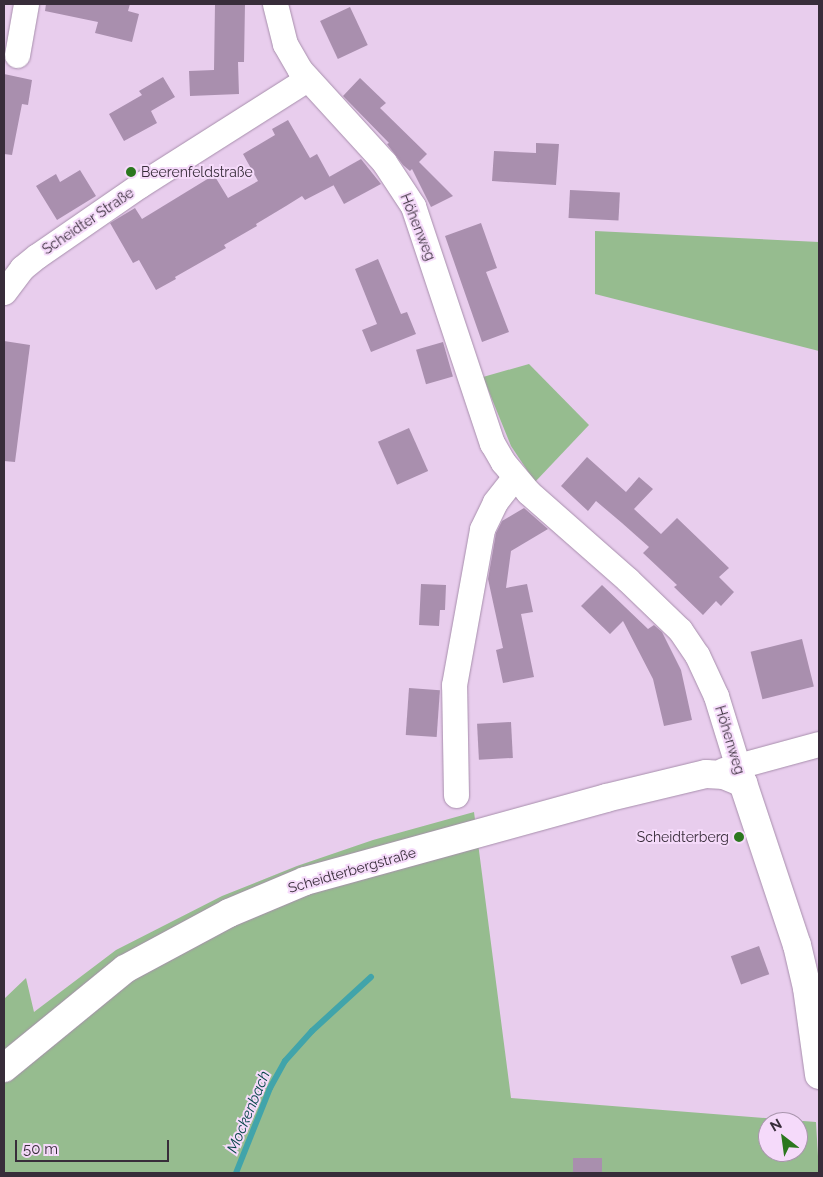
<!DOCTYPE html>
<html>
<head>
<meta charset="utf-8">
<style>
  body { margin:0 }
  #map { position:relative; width:823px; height:1177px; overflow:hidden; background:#e8cded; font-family:Raleway,sans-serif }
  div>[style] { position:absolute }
  .green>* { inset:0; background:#96bc8f }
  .stream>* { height:6px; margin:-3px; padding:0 3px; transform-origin:3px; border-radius:3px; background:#41a4aa }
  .building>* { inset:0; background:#a98fae; transform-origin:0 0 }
  .roads { filter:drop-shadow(0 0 1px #a78eac) drop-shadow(0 0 1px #a78eac) }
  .minor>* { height:25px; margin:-12.5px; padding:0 12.5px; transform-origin:12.5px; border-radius:12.5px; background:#fff }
  .tertiary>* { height:28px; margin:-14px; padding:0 14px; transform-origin:14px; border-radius:14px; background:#fff }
  .dots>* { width:14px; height:14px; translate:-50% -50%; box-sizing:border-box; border:2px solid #f5dafa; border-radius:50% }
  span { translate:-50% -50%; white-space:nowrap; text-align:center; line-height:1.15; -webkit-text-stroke:4px #f5dafa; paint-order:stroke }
  .poi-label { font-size:14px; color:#382d3a }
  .left { translate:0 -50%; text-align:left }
  .right { translate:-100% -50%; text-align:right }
  .street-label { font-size:14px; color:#382d3a }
  .water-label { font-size:15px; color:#064548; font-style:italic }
  .frame { position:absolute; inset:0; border:5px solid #382d3a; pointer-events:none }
  .north { position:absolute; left:758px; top:1112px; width:50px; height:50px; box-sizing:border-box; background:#f5dafa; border:1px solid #a995ad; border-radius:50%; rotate:330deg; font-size:14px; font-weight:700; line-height:20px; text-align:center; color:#382d3a }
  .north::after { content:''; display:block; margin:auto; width:18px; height:22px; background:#2b771e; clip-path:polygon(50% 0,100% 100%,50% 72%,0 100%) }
  .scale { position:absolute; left:15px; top:1140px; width:154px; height:22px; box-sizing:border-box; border:2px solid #382d3a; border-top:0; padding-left:6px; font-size:15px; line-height:18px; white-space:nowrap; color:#382d3a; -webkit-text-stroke:4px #f5dafa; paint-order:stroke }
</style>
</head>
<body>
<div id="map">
  <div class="green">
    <div style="clip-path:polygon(595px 231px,819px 242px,819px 351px,595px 294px)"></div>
    <div style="clip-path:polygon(529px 364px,589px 425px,535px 482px,511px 446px,483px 377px)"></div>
    <div style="clip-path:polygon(evenodd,474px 812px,511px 1098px,816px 1122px,819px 1173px,4px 1173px,4px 999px,26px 978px,34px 1012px,116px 950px,222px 896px,297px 866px,373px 840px,474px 812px,768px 1122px,798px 1122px,798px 1152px,768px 1152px,768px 1122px)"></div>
  </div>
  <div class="stream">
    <div style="left:236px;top:1173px;width:92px;rotate:-68.2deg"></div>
    <div style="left:270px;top:1088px;width:31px;rotate:-61deg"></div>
    <div style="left:285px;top:1061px;width:40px;rotate:-48deg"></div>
    <div style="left:312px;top:1031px;width:80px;rotate:-42.5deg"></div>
  </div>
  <div class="building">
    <div style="clip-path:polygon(46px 4px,130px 4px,128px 11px,139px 14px,132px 42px,95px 33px,98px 22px,45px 11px)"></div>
    <div style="clip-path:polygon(215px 4px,245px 4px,244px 62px,238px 62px,239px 94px,190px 96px,189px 71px,214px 70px)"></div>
    <div style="left:350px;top:7px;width:42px;height:33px;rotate:65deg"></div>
    <div style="clip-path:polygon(4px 74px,32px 80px,28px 105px,22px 104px,12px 155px,4px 154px)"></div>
    <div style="clip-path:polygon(163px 77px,175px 97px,151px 111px,157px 123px,124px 141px,109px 114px,142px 95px,139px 91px)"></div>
    <div style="clip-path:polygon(360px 78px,386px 103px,380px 108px,427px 154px,419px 162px,453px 196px,431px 207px,412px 169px,410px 171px,403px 165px,387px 144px,389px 143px,343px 96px)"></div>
    <div style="clip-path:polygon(288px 120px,310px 158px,317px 154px,334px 185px,305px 200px,302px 196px,286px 206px,256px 224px,257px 226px,224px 245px,226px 248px,175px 277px,176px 279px,156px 290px,139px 260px,133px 263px,110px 223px,135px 208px,142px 219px,214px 175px,228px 198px,258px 181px,243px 154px,275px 135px,272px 129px)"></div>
    <div style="clip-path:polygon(536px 143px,559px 144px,556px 185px,492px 181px,494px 151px,536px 153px)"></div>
    <div style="clip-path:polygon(361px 159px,381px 184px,344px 204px,329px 177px)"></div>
    <div style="clip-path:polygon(80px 170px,96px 196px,57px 220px,36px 186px,56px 174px,60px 182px)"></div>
    <div style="left:570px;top:190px;width:50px;height:28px;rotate:3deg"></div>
    <div style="clip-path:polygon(481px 223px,497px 268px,486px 272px,509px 332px,482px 342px,445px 236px)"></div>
    <div style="clip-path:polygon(378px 259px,401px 314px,407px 312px,416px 334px,371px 352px,362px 330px,377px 324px,355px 269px)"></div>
    <div style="clip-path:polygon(4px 341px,30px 345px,15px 462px,4px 461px)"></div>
    <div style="left:443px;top:342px;width:36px;height:28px;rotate:74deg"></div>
    <div style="left:409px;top:428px;width:47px;height:34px;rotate:66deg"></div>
    <div style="clip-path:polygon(587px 457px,626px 492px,639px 477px,653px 489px,634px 509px,661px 534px,677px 518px,729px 568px,719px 577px,734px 592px,721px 606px,716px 601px,703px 615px,674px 587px,677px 585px,643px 553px,649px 547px,622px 523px,596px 501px,588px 511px,561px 486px)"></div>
    <div style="clip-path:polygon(524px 508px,548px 529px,511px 551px,506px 588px,527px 584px,533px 612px,521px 614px,534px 677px,503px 683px,496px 650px,503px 648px,488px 579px,496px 533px,502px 521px)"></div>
    <div style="clip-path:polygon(421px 584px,446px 585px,445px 610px,440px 610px,439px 626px,419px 625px)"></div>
    <div style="clip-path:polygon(602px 585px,648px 629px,654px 625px,662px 632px,681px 670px,692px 720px,664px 726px,653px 679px,623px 621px,610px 634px,581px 606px)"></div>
    <div style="left:802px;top:639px;width:49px;height:53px;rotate:76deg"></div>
    <div style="left:409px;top:688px;width:31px;height:47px;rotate:4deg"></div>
    <div style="left:511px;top:722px;width:36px;height:34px;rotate:87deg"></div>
    <div style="left:759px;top:946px;width:30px;height:30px;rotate:70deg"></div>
    <div style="left:573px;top:1158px;width:29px;height:15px"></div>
  </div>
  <div class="roads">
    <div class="minor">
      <div style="left:275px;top:4px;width:41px;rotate:76deg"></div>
      <div style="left:285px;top:44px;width:30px;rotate:60deg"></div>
      <div style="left:300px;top:70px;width:125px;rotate:47.6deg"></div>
      <div style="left:384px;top:162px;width:53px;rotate:56.6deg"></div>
      <div style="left:413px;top:206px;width:250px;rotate:71.6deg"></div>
      <div style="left:492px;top:443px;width:22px;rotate:60deg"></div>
      <div style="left:503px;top:462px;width:39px;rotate:50deg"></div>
      <div style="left:528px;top:492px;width:133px;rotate:41.3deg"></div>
      <div style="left:628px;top:580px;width:72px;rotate:43.9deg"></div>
      <div style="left:680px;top:630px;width:30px;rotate:56deg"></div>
      <div style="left:697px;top:655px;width:45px;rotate:65.1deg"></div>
      <div style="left:716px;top:696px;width:91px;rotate:72.8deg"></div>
      <div style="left:17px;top:55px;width:52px;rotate:-80deg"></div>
      <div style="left:4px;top:292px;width:30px;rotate:-53deg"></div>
      <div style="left:22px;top:268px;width:19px;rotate:-39deg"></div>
      <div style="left:37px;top:256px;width:125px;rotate:-34.6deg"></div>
      <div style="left:140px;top:185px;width:198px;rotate:-32.4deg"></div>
      <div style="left:723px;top:770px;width:99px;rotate:-15.2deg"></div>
      <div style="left:456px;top:795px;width:110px;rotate:-91deg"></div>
      <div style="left:454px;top:685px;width:158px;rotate:-79.8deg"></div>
      <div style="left:482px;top:529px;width:30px;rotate:-64deg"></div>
      <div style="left:495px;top:502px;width:31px;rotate:-52deg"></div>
    </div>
    <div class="tertiary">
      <div style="left:4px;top:1068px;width:156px;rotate:-39.3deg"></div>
      <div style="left:125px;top:969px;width:118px;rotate:-28.3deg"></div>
      <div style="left:229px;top:913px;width:82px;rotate:-22.8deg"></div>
      <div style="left:305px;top:881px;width:312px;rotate:-15.4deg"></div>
      <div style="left:606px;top:798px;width:103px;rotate:-13.5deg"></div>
      <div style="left:706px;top:774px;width:18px;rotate:3deg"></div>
      <div style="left:724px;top:775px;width:21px;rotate:23deg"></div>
      <div style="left:743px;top:783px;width:171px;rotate:71.6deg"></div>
      <div style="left:797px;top:945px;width:44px;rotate:76.9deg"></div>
      <div style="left:807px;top:988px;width:88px;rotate:82.1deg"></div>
    </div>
  </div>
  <div class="dots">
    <div style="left:131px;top:172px;background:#2b771e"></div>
    <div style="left:739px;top:837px;background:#2b771e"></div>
  </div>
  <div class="poi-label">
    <span class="left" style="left:141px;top:172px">Beerenfeldstraße</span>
    <span class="right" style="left:729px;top:837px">Scheidterberg</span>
  </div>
  <div class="street-label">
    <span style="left:88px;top:221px;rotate:-34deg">Scheidter Straße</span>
    <span style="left:418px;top:227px;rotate:68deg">Höhenweg</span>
    <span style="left:730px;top:740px;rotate:73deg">Höhenweg</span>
    <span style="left:352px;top:870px;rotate:-16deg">Scheidterbergstraße</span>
  </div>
  <div class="water-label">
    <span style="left:249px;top:1112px;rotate:-67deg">Mockenbach</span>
  </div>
  <div class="frame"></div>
  <div class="north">N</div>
  <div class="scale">50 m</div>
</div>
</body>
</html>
